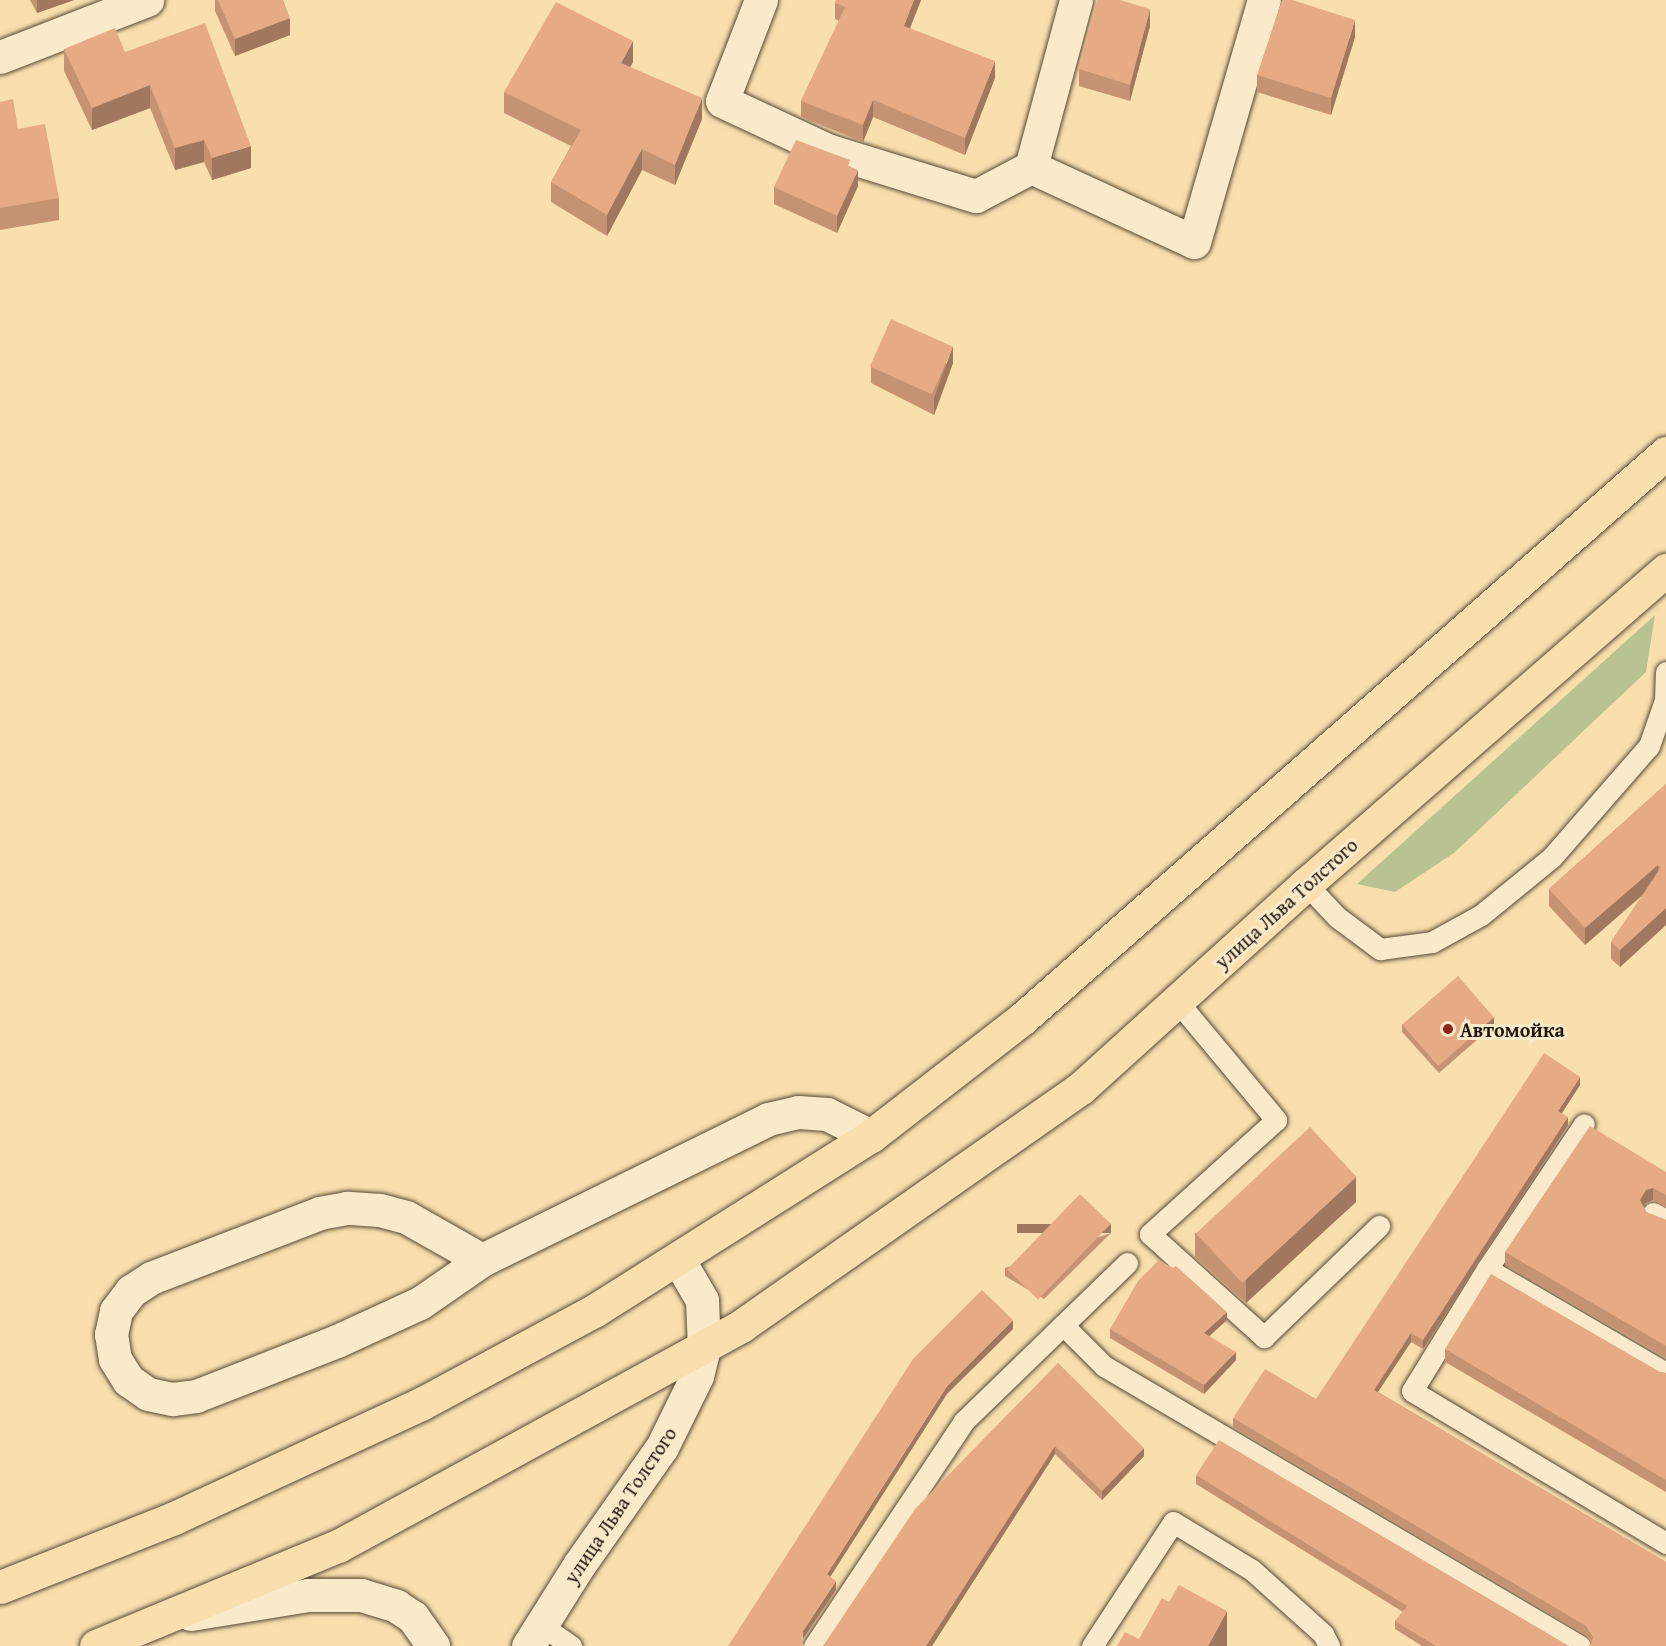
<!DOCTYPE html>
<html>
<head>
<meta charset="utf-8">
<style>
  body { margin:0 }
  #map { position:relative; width:1666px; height:1646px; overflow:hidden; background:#f9dfae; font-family:"Gentium Book Plus",serif }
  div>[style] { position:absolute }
  .green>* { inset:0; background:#b8c38f }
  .roads { filter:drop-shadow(0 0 2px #574937) drop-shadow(0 0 2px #574937) }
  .lane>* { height:21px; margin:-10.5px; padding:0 10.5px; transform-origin:10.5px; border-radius:10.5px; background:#fbeaca }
  .street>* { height:33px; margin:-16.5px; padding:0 16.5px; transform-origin:16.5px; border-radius:16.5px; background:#fbeaca }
  .secondary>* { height:33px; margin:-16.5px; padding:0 16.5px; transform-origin:16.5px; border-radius:16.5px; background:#fbeaca }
  .primary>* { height:33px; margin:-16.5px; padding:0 16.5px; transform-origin:16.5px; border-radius:16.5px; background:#f9dfae }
  .wall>* { inset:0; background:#c69372 }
  .shaded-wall>* { inset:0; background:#a1785d; transform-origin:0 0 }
  .building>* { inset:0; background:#e6ab85; transform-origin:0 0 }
  .dots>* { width:16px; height:16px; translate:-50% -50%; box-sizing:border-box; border:3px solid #fbeaca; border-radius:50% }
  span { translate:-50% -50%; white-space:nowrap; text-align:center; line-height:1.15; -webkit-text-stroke:6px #fbeaca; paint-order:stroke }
  .street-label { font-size:20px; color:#21170f }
  .poi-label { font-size:20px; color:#21170f; font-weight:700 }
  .left { translate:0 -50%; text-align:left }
</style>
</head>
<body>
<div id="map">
  <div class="green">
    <div style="clip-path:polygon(1655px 615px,1646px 672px,1454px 853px,1395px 892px,1357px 884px)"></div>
  </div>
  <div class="roads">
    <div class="lane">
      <div style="left:1306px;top:884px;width:45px;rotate:46.8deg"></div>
      <div style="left:1337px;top:917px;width:54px;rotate:36.7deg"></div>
      <div style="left:1380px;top:949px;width:52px;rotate:-7.7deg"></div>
      <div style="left:1432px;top:942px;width:56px;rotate:-28.9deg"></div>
      <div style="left:1481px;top:915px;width:92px;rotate:-39.2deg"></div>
      <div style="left:1552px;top:857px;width:147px;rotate:-48.9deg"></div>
      <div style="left:1649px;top:746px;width:49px;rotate:-70.8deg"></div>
      <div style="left:1665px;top:700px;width:28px;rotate:-88deg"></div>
      <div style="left:1177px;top:1001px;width:155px;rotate:50.2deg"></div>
      <div style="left:1276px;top:1120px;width:170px;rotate:137.9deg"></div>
      <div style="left:1150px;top:1234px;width:154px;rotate:42.1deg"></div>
      <div style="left:1264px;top:1337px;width:160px;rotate:-44deg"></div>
      <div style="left:1653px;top:1213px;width:15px;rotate:28deg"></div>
      <div style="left:1487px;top:1269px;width:174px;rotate:-56.2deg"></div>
      <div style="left:1063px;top:1325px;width:58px;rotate:45deg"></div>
      <div style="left:1104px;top:1366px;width:552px;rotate:30.47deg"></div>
      <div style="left:1666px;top:1373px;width:207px;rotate:-149.8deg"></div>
      <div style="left:1487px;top:1269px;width:143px;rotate:121.6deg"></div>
      <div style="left:1412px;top:1391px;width:296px;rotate:30.9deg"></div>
      <div style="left:541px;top:1625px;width:37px;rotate:35deg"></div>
      <div style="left:814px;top:1646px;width:270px;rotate:-56.3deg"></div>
      <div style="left:964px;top:1421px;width:227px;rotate:-44.1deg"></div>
      <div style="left:1092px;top:1646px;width:148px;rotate:-56.8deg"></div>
      <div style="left:1173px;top:1522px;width:92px;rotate:31.3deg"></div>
      <div style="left:1252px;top:1570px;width:96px;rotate:42deg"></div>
      <div style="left:1323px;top:1634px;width:13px;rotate:63deg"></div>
    </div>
    <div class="street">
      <div style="left:761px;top:0;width:108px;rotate:111.1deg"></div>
      <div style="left:722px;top:101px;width:116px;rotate:25deg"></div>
      <div style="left:827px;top:150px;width:156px;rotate:17.2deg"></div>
      <div style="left:976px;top:196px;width:62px;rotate:-27.8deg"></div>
      <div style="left:1031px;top:167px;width:179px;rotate:24.7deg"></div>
      <div style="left:1194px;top:242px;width:252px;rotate:-73.9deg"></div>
      <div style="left:0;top:57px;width:158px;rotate:-21.2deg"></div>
      <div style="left:1031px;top:167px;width:173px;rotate:-74.9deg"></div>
      <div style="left:482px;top:1260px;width:87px;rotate:-150.5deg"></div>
      <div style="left:406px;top:1217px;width:28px;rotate:-165deg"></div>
      <div style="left:379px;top:1210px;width:32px;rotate:-176deg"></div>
      <div style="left:347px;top:1208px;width:27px;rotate:170deg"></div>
      <div style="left:320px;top:1213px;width:181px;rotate:159deg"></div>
      <div style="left:151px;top:1278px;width:24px;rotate:147deg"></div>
      <div style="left:131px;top:1291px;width:25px;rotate:127deg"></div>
      <div style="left:116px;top:1311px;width:24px;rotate:102deg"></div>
      <div style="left:111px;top:1334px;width:25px;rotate:81deg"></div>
      <div style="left:115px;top:1359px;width:25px;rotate:58deg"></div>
      <div style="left:128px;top:1380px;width:24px;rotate:35deg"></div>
      <div style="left:148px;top:1394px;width:25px;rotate:12deg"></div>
      <div style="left:172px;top:1399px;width:24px;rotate:-7deg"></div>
      <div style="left:196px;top:1396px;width:151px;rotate:-21.3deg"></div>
      <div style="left:337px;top:1341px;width:91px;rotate:-24.6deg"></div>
      <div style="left:420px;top:1303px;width:75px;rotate:-34.7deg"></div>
      <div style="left:482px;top:1260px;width:319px;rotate:-26.2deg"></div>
      <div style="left:768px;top:1119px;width:31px;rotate:-13deg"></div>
      <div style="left:798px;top:1112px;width:29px;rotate:4deg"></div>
      <div style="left:827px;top:1114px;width:49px;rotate:26.6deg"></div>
    </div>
    <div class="secondary">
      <div style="left:191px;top:1614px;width:119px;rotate:-9.2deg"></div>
      <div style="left:308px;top:1595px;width:53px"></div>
      <div style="left:361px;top:1595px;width:37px;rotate:17deg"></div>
      <div style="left:396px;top:1606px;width:20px;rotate:33deg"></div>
      <div style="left:413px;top:1617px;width:35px;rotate:55deg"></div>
      <div style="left:528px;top:1646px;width:96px;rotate:-57.8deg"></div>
      <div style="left:579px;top:1565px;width:144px;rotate:-54.9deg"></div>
      <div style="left:662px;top:1447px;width:79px;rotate:-63.8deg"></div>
      <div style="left:697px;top:1376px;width:29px;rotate:-76deg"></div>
      <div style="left:704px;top:1348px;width:48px;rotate:-92.4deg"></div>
      <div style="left:702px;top:1300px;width:48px;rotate:-120.3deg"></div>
    </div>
    <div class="primary">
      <div style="left:0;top:1587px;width:187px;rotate:-21.6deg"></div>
      <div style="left:174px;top:1518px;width:272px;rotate:-24.8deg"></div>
      <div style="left:421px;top:1404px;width:196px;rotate:-28.3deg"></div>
      <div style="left:594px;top:1311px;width:328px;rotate:-32.3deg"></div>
      <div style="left:871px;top:1136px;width:192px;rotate:-37.8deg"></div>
      <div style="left:1023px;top:1018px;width:856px;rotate:-41.31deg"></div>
      <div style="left:96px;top:1646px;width:262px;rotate:-22.5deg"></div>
      <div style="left:338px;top:1546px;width:459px;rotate:-28.6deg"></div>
      <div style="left:741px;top:1326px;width:415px;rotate:-35deg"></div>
      <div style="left:1081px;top:1088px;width:304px;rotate:-42.2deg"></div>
      <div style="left:1306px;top:884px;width:478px;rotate:-41.1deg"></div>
    </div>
  </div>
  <div class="wall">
    <div style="clip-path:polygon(30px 0,74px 0,37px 13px)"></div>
    <div style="clip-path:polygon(215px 0,283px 0,290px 35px,235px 56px,215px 11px)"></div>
    <div style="clip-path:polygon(836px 0,921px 0,910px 28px,995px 78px,965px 155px,873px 117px,863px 142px,801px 117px,801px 101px,839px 21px,835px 19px,835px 3px)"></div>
    <div style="clip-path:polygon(1150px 26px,1130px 101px,1079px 86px,1079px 69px)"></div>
    <div style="clip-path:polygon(1355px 37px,1331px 115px,1257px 92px,1257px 75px)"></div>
    <div style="clip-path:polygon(64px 49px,125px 52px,251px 168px,212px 180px,204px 162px,175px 170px,150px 108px,92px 130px,64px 71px)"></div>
    <div style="clip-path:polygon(633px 62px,630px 67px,702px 119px,675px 185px,642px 170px,607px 236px,551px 202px,551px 182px,571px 146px,504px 113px,504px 92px)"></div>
    <div style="clip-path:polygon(0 102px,18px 129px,59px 198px,59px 220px,0 230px)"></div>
    <div style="clip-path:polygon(850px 166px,858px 186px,837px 233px,774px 204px,774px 187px)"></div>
    <div style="clip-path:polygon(953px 363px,934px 415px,871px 383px,871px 367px)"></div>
    <div style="clip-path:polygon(1666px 784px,1666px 925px,1620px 967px,1611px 959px,1611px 942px,1643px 895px,1585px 945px,1549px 906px,1549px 889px)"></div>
    <div style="clip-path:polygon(1402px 1024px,1494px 1025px,1439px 1073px,1402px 1032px)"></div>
    <div style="clip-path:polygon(1580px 1085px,1562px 1113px,1568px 1125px,1423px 1349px,1411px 1342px,1378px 1392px,1666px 1562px,1591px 1644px,1591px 1643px,1586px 1635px,1233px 1427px,1233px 1418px,1316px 1399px)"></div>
    <div style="clip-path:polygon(1666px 1172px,1666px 1208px,1653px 1200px,1646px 1203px,1644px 1207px,1646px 1212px,1666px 1220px,1666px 1358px,1505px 1265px,1505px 1252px)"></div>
    <div style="clip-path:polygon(1356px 1202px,1246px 1303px,1195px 1257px,1195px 1233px)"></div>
    <div style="clip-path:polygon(1111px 1233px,1044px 1299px,1005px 1276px,1005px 1268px)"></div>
    <div style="clip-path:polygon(1227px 1320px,1209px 1336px,1236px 1360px,1204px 1394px,1110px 1338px,1110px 1329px)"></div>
    <div style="clip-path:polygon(1445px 1349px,1660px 1372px,1666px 1373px,1666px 1492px,1445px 1362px)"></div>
    <div style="clip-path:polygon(1058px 1363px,1144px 1456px,1102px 1500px,1055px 1454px,932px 1646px,823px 1646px)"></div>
    <div style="clip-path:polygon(1196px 1475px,1569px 1646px,1422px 1646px,1395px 1629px,1395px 1621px,1403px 1612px,1196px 1484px)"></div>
  </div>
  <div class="shaded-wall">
    <div style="clip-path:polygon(37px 0,74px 0,37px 13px)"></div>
    <div style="clip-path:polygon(914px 0,921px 0,904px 43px,904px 26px)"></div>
    <div style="clip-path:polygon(1150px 9px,1150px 26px,1130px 101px,1130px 85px)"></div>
    <div style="clip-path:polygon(290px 18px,290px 35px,235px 56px,235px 39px)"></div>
    <div style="clip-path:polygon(1355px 20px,1355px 37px,1331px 115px,1331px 98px)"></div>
    <div style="clip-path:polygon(633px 41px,633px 62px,621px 83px,621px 63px)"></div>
    <div style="clip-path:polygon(995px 61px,995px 78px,965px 155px,965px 138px)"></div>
    <div style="clip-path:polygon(150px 85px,150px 108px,92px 130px,92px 108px)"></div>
    <div style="clip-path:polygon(702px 98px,702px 119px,675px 185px,675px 165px)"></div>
    <div style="clip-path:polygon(873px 100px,873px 117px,863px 142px,863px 125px)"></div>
    <div style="clip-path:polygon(204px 140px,204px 162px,175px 170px,175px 148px)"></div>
    <div style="clip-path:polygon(251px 146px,251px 168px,212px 180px,212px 158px)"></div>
    <div style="clip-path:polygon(642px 149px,642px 170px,607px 236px,607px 215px)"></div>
    <div style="clip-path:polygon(858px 170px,858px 186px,837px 233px,837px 216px)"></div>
    <div style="clip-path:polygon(953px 346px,953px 363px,934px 415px,934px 398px)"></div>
    <div style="clip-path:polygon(1658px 865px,1658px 881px,1585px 945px,1585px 928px)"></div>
    <div style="clip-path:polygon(1666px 908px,1666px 925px,1620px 967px,1620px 950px)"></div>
    <div style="left:1494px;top:1017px;width:8px;height:73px;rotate:90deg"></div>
    <div style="clip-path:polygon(1580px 1077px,1580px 1085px,1558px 1119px,1558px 1111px)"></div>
    <div style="clip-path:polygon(1568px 1117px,1568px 1125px,1423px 1349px,1423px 1340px)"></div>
    <div style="clip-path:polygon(1356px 1177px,1356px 1202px,1246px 1303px,1246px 1279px)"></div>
    <div style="clip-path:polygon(1653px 1188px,1653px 1200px,1646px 1203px,1640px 1213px,1640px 1200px,1646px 1190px)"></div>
    <div style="left:1111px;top:1224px;width:9px;height:94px;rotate:90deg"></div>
    <div style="clip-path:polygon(1227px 1312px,1227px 1320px,1204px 1341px,1204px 1333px)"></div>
    <div style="clip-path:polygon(1013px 1320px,1013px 1329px,947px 1394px,827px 1582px,827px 1574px,947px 1386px)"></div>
    <div style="clip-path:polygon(1411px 1333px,1411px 1342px,1374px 1398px,1374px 1390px)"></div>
    <div style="clip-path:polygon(1236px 1352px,1236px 1360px,1204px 1394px,1204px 1385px)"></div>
    <div style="clip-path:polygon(1055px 1446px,1055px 1454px,932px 1646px,926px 1646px)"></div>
    <div style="clip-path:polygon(1144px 1448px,1144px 1456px,1102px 1500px,1102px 1491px)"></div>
    <div style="clip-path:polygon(836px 1581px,836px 1590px,803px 1639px,803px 1646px,803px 1631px)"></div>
    <div style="clip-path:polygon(1227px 1611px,1227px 1646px,1208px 1646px)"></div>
  </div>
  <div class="building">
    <div style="clip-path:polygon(218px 0,283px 0,290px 18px,235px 39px)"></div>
    <div style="clip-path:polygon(836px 0,914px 0,904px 26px,995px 61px,965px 138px,873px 100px,863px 125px,801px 101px,845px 7px,835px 3px)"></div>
    <div style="clip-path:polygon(1097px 0,1120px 0,1150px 9px,1130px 85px,1079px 69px)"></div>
    <div style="clip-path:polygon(1282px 0,1292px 0,1355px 20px,1331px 98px,1257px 75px)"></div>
    <div style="clip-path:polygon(556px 2px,633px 41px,621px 63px,702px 98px,675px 165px,642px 149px,607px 215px,551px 182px,581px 130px,504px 92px)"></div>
    <div style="clip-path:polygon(205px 23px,251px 146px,212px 158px,204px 140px,175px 148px,150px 85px,92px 108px,64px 49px,115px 28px,125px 52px)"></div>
    <div style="clip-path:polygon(13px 99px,18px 129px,45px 124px,59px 198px,0 208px,0 102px)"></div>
    <div style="clip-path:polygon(796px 140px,850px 160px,848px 166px,858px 170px,837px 216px,774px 187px)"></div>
    <div style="left:891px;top:319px;width:68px;height:52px;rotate:24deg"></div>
    <div style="clip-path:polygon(1666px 784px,1666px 908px,1620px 950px,1611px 942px,1661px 867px,1658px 865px,1585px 928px,1549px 889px)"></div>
    <div style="left:1458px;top:976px;width:55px;height:74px;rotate:49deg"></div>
    <div style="clip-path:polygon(1544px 1053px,1580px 1077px,1558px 1111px,1568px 1117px,1423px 1340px,1411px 1333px,1374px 1390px,1666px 1562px,1666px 1646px,1588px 1646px,1591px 1644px,1593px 1637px,1586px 1626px,1233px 1418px,1265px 1369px,1316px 1399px)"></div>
    <div style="clip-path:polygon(1590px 1126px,1666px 1172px,1666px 1195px,1653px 1188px,1646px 1190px,1640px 1200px,1646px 1212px,1666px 1220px,1666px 1346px,1505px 1252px)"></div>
    <div style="left:1310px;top:1127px;width:68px;height:156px;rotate:47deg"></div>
    <div style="left:1080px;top:1194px;width:43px;height:105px;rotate:44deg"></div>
    <div style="clip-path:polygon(1159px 1260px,1173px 1268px,1176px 1266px,1227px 1312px,1204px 1333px,1236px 1352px,1204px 1385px,1110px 1329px,1138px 1281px)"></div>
    <div style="clip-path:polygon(1491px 1274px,1660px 1372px,1666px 1373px,1666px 1480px,1445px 1349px)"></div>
    <div style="clip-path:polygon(982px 1290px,1013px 1320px,947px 1386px,827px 1574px,836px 1581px,803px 1631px,802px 1643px,805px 1646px,728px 1646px,913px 1359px)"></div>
    <div style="clip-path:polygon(1058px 1363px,1144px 1448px,1102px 1491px,1055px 1446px,926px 1646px,823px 1646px,915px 1509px)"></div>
    <div style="clip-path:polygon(1219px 1440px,1569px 1646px,1436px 1646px,1395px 1621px,1407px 1606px,1196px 1475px)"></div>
    <div style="clip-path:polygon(1179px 1585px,1227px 1611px,1208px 1646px,1117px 1646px,1125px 1632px,1139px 1639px,1162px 1598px,1169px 1602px)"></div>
  </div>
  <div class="dots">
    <div style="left:1448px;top:1029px;background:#8f2418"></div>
  </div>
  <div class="street-label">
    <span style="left:1286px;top:903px;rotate:-42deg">улица Льва Толстого</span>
    <span style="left:620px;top:1505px;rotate:-56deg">улица Льва Толстого</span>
  </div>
  <div class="poi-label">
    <span class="left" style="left:1460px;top:1029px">Автомойка</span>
  </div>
</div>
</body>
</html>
